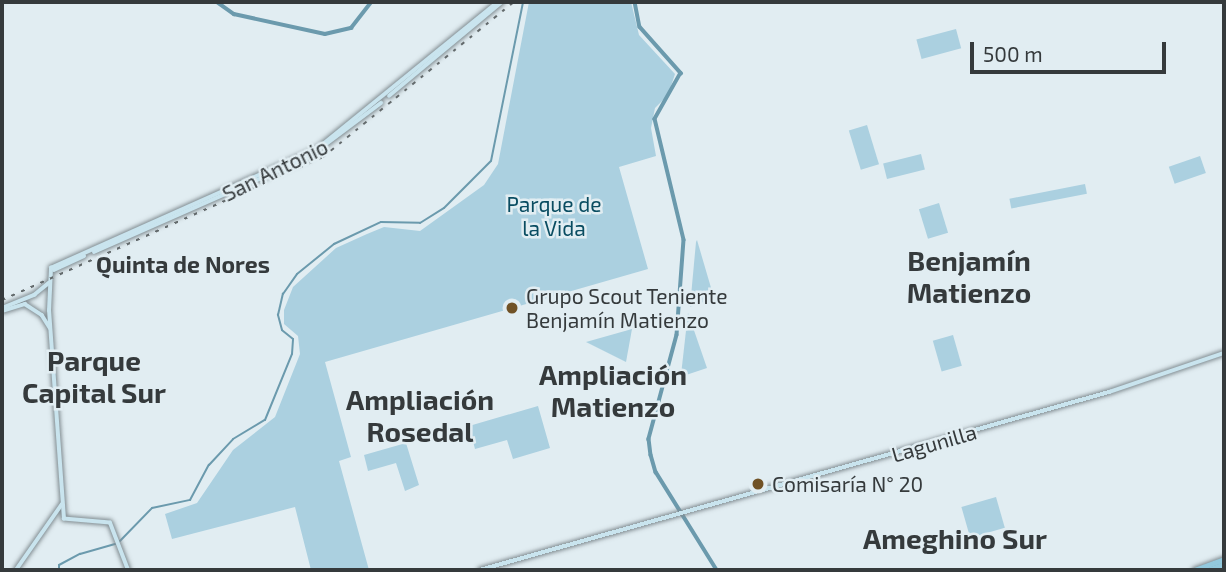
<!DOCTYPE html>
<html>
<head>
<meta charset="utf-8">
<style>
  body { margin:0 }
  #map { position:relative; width:1226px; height:572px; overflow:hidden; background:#e1edf2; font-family:"Exo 2",sans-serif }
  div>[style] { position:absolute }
  .green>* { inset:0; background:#abd0e0; transform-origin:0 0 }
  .stream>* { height:2px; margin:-1px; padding:0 1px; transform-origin:1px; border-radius:1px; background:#6b9aad }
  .canal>* { height:3.5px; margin:-1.75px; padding:0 1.75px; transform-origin:1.75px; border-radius:1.75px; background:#6b9aad }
  .roads { filter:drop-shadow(0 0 2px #828d92) drop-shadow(0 0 2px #828d92) }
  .secondary>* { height:3.5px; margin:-1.75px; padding:0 1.75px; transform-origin:1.75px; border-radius:1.75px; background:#c9e4ee }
  .primary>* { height:5px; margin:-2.5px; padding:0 2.5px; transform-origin:2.5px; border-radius:2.5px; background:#93c9dd }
  .rail>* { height:2px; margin-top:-1px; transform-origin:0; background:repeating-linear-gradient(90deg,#636a6c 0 3.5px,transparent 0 10.5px) }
  .dots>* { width:19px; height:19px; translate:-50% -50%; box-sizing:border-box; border:4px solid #e1edf2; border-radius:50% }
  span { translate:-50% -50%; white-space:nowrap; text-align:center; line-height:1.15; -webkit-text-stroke:5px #e1edf2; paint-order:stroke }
  .street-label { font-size:21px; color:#353a3c }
  .park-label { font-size:21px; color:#094c61 }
  .poi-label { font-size:21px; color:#353a3c }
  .left { translate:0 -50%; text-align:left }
  .neighbourhood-label { font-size:23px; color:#353a3c; font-weight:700 }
  .district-label { font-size:28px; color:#353a3c; font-weight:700 }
  .frame { position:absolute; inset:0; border:4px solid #353a3c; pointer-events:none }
  .scale { position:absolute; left:970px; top:42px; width:196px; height:32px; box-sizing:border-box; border:4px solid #353a3c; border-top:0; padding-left:9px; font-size:21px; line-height:24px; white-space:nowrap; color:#353a3c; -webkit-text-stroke:5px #e1edf2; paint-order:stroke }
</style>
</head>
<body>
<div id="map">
  <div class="green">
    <div style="clip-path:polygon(529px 2px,631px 2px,639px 35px,675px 74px,668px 95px,655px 108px,651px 128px,656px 156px,619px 167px,648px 269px,325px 362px,351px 457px,339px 461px,369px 570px,311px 570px,295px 507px,172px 539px,165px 514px,197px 503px,233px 450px,275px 417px,300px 354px,298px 336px,284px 324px,284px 310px,293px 287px,336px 248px,367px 234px,384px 227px,420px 231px,484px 185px,498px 164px)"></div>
    <div style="left:956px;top:29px;width:20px;height:41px;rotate:75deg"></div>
    <div style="left:867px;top:125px;width:41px;height:19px;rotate:73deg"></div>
    <div style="left:921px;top:154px;width:16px;height:39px;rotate:76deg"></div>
    <div style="left:1200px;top:156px;width:18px;height:33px;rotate:71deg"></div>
    <div style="left:1085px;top:184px;width:10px;height:77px;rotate:79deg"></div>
    <div style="left:939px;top:203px;width:31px;height:21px;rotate:73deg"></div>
    <div style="clip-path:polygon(697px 240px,714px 298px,690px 307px,696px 242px)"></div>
    <div style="clip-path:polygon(688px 313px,707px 368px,683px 376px,681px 375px)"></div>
    <div style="clip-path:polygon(632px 329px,626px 362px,586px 342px)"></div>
    <div style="left:953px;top:335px;width:32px;height:21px;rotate:74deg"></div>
    <div style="clip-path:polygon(538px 406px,550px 448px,513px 459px,507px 440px,475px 449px,469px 426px)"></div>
    <div style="clip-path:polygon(406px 443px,419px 485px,405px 491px,396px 463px,368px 471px,364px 455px)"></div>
    <div style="left:996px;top:497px;width:32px;height:36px;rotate:74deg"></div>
  </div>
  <div class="stream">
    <div style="left:59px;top:570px;width:5px;rotate:-90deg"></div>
    <div style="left:59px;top:565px;width:24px;rotate:-28deg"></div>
    <div style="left:80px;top:554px;width:40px;rotate:-16deg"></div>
    <div style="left:118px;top:543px;width:49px;rotate:-45.8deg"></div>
    <div style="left:152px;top:508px;width:39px;rotate:-12deg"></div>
    <div style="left:190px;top:500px;width:40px;rotate:-62deg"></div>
    <div style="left:209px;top:465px;width:35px;rotate:-47deg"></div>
    <div style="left:233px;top:439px;width:37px;rotate:-31deg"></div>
    <div style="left:265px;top:420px;width:71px;rotate:-67.8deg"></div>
    <div style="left:292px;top:354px;width:15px;rotate:-86deg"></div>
    <div style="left:293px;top:339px;width:14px;rotate:-141deg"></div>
    <div style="left:282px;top:330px;width:16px;rotate:-105deg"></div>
    <div style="left:278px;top:315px;width:22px;rotate:-77deg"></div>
    <div style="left:283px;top:294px;width:24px;rotate:-55deg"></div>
    <div style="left:297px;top:274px;width:48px;rotate:-39deg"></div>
    <div style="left:334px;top:244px;width:52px;rotate:-25.1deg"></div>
    <div style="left:381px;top:222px;width:39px;rotate:1deg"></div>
    <div style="left:420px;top:223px;width:28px;rotate:-32deg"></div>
    <div style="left:444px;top:208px;width:66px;rotate:-45deg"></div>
    <div style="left:491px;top:161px;width:162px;rotate:-78.6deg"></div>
  </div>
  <div class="canal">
    <div style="left:217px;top:2px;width:21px;rotate:35deg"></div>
    <div style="left:234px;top:14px;width:93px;rotate:12.4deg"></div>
    <div style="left:325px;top:34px;width:27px;rotate:-13deg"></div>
    <div style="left:351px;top:28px;width:33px;rotate:-52deg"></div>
    <div style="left:635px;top:2px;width:25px;rotate:79deg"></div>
    <div style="left:640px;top:27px;width:62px;rotate:48.3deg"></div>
    <div style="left:681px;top:73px;width:53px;rotate:119.5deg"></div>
    <div style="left:655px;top:119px;width:124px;rotate:76.5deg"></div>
    <div style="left:684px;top:240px;width:95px;rotate:94.2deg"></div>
    <div style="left:677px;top:335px;width:108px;rotate:105.1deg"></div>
    <div style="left:649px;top:439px;width:16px;rotate:83deg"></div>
    <div style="left:651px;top:455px;width:18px;rotate:74deg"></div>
    <div style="left:656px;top:472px;width:115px;rotate:58.1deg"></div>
  </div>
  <div class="roads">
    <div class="secondary">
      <div style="left:389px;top:96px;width:147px;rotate:-39.8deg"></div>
      <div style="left:94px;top:252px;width:235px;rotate:-23.8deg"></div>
      <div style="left:309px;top:157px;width:90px;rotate:-36.9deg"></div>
      <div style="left:54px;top:270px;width:33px;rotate:-25deg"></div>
      <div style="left:2px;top:308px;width:35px;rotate:-22deg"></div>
      <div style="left:34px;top:295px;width:19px;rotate:-39deg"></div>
      <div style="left:2px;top:311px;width:24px;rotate:-17deg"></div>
      <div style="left:25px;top:304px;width:20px;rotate:33deg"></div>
      <div style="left:42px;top:315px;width:15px;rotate:58deg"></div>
      <div style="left:16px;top:570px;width:80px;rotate:-55.1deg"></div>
      <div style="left:128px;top:570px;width:50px;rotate:-111deg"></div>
      <div style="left:110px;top:523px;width:46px;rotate:-175deg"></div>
      <div style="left:64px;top:519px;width:209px;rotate:-94.1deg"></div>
      <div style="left:49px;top:311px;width:43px;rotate:-87.3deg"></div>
      <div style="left:51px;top:268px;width:291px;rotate:-24.1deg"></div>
      <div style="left:317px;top:149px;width:233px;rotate:-39.1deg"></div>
      <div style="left:480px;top:570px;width:654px;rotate:-15.8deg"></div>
      <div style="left:1109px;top:392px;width:121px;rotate:-18.7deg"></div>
    </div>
    <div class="primary">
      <div style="left:1194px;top:570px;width:32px;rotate:-20deg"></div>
      <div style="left:1207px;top:570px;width:18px;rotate:-19deg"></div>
    </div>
  </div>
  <div class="rail">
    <div style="left:2px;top:300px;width:351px;rotate:-24deg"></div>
    <div style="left:323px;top:157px;width:246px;rotate:-39.1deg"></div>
  </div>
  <div class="dots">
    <div style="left:512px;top:308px;background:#705226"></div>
    <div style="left:758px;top:484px;background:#705226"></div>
  </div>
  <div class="street-label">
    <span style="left:275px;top:170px;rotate:-26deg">San Antonio</span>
    <span style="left:934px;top:443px;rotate:-16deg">Lagunilla</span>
  </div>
  <div class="park-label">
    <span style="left:554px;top:216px">Parque de<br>la Vida</span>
  </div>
  <div class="poi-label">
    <span class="left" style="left:526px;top:308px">Grupo Scout Teniente<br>Benjamín Matienzo</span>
    <span class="left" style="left:772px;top:484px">Comisaría N° 20</span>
  </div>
  <div class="neighbourhood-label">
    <span style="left:183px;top:264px">Quinta de Nores</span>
  </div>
  <div class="district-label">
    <span style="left:969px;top:276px">Benjamín<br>Matienzo</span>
    <span style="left:94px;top:376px">Parque<br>Capital Sur</span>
    <span style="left:613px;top:390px">Ampliación<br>Matienzo</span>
    <span style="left:420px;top:415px">Ampliación<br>Rosedal</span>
    <span style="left:955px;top:538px">Ameghino Sur</span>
  </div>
  <div class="frame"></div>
  <div class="scale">500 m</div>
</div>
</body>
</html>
